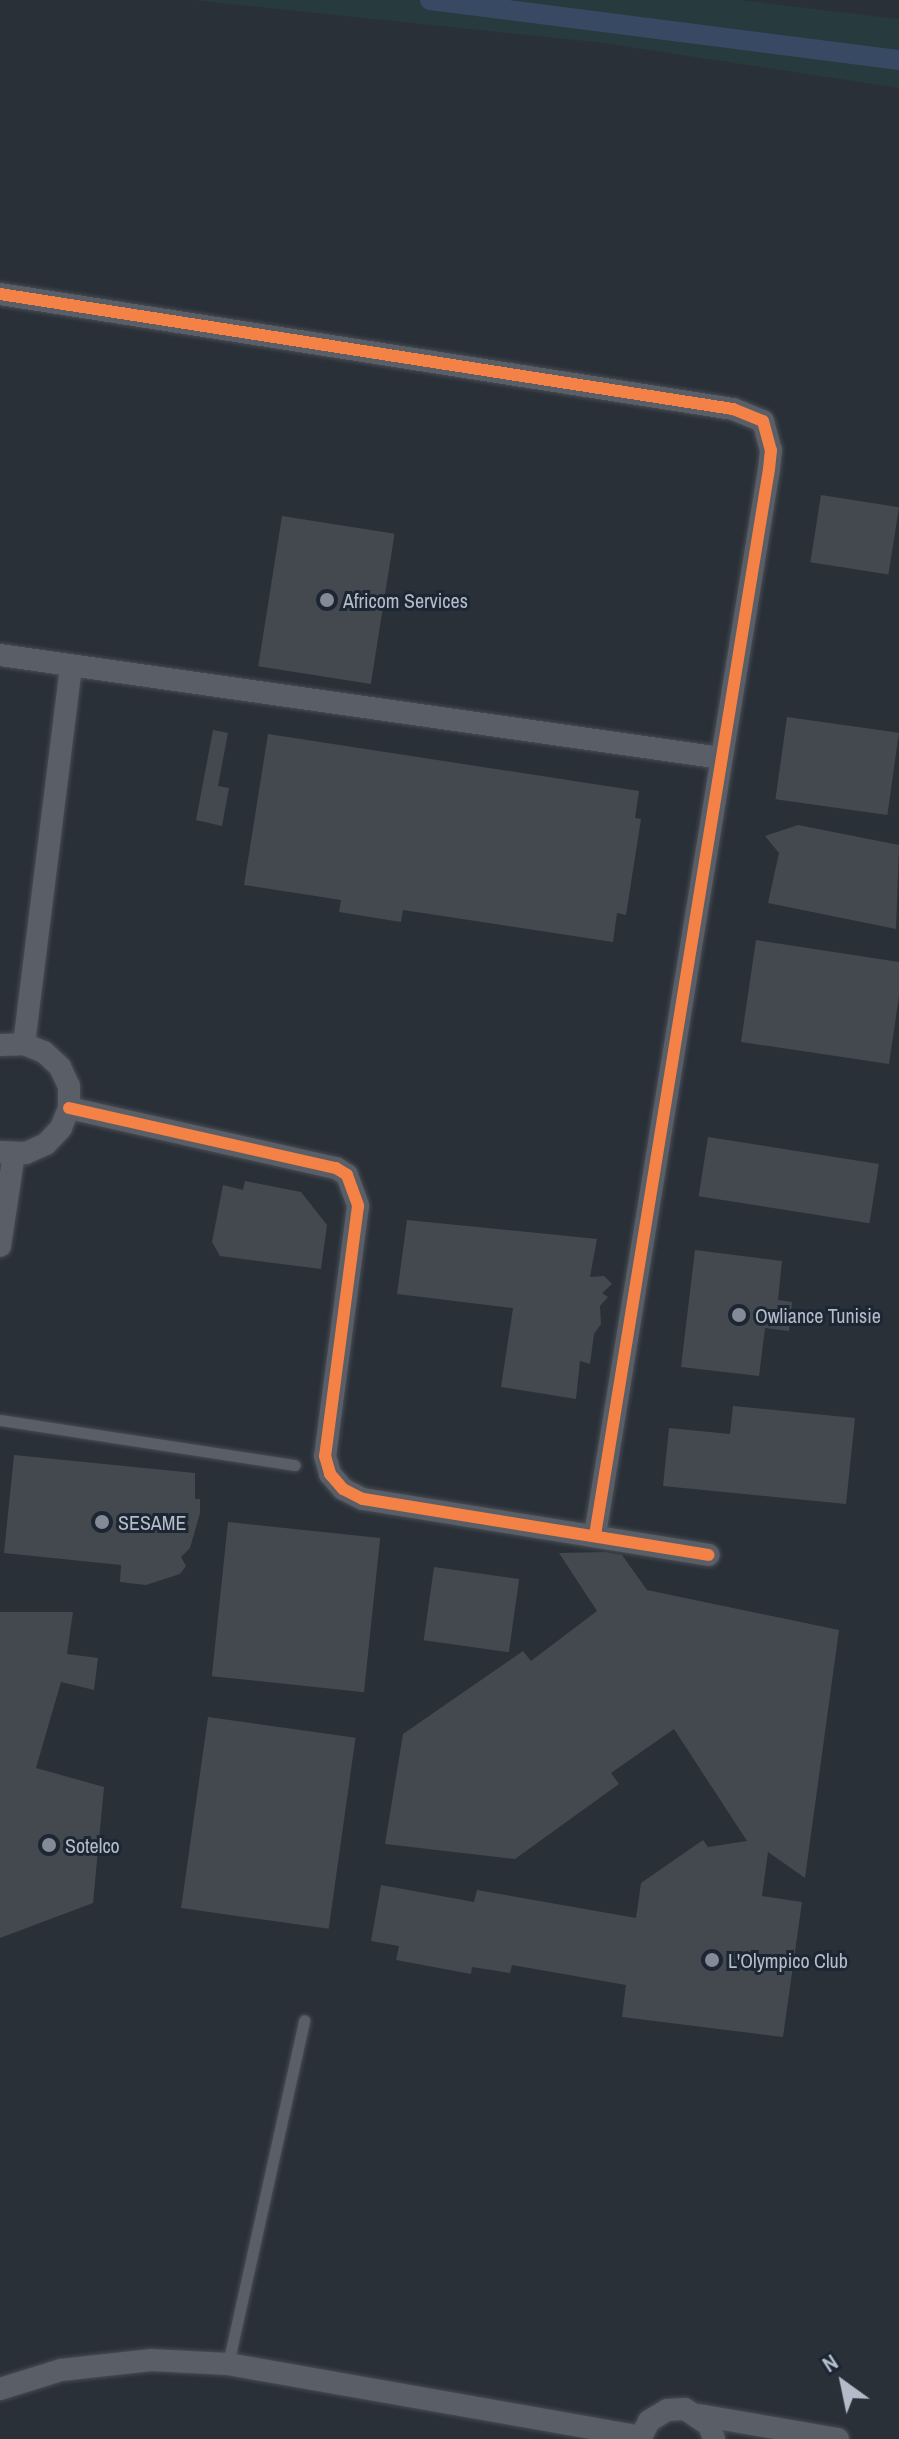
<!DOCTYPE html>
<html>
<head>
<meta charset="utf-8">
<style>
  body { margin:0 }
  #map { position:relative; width:899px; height:2439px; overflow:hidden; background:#2a3038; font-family:"Archivo Narrow",sans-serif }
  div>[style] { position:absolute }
  .green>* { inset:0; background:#273a3e }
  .canal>* { height:20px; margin:-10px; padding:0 10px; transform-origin:10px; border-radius:10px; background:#384963 }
  .building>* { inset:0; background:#444950; transform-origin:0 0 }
  .roads { filter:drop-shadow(0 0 2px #484c53) drop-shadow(0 0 2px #484c53) }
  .service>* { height:11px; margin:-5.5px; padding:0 5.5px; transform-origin:5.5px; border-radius:5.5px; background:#5a5e66 }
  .minor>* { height:22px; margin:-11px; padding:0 11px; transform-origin:11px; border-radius:11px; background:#5a5e66 }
  .cycleway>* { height:12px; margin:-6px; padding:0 6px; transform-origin:6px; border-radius:6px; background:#f48246 }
  .dots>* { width:22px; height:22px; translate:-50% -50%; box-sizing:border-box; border:4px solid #1d2633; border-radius:50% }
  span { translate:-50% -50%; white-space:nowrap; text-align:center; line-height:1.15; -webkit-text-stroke:6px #1d2633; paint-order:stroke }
  .poi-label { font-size:20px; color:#b4bcc9 }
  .left { translate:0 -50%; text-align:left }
  .north { position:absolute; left:803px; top:2343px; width:80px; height:80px; -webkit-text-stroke:6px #1d2633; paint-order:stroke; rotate:327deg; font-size:22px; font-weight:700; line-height:32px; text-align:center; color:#b4bcc9 }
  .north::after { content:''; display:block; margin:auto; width:28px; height:36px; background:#b4bcc9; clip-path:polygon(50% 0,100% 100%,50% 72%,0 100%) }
</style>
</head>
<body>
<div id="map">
  <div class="green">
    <div style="clip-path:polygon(192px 0,740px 0,899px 19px,899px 88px,603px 43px)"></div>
  </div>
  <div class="canal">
    <div style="left:430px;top:0;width:473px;rotate:7.3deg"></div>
  </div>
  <div class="building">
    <div style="left:821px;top:495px;width:79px;height:68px;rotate:9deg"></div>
    <div style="left:282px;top:516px;width:114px;height:152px;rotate:9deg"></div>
    <div style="left:787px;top:717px;width:113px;height:83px;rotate:8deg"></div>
    <div style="clip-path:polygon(213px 730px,228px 733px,218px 786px,229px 788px,222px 826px,196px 820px)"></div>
    <div style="clip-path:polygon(268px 734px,639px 791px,635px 818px,641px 819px,626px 915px,617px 913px,613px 942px,403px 910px,401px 922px,339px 912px,341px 900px,244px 885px)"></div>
    <div style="clip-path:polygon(798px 825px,899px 845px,896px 929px,768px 903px,779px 853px,765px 836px)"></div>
    <div style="clip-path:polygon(756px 940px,899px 962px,899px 996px,889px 1064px,741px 1042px)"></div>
    <div style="left:708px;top:1137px;width:173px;height:60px;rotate:9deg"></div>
    <div style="clip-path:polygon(245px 1181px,301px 1192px,327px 1225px,321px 1269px,220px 1256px,212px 1242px,223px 1185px,243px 1190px)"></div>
    <div style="clip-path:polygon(407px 1220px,597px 1239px,590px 1277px,604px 1276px,612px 1284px,602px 1293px,608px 1297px,600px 1306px,601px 1324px,594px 1334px,590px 1364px,580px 1361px,576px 1399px,501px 1387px,513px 1308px,397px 1294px)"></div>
    <div style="clip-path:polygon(695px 1250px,782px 1261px,778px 1300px,792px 1302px,789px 1331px,765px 1328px,759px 1376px,681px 1367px)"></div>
    <div style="clip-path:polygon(733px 1406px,855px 1418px,846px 1504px,663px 1486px,669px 1428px,730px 1434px)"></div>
    <div style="clip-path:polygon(14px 1455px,195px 1473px,195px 1499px,200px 1499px,200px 1513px,190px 1548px,181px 1557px,186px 1566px,180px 1574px,146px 1585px,120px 1582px,121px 1565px,4px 1553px)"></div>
    <div style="left:228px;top:1522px;width:153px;height:155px;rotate:6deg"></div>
    <div style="clip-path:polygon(605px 1552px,622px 1555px,647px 1590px,839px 1630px,805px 1878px,768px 1852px,762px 1896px,802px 1902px,783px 2037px,622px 2017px,626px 1985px,512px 1965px,510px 1973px,472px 1967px,471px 1974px,396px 1960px,399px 1946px,371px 1941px,381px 1885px,474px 1902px,477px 1890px,636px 1918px,641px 1883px,703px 1840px,708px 1847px,747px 1841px,674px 1729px,611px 1773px,619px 1784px,515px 1859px,385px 1844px,403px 1734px,523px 1651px,531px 1661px,597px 1611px,559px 1553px)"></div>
    <div style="left:434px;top:1567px;width:86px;height:74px;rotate:8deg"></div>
    <div style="clip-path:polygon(0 1612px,73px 1612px,67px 1654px,98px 1658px,94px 1690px,61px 1682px,36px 1768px,104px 1787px,93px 1903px,0 1938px)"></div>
    <div style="left:208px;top:1717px;width:149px;height:193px;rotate:8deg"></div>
  </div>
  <div class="roads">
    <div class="service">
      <div style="left:0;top:1420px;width:298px;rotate:8.7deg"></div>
      <div style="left:228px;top:2364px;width:352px;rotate:-77.5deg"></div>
    </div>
    <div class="minor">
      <div style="left:0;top:294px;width:742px;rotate:8.92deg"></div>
      <div style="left:733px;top:409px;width:32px;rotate:22deg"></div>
      <div style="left:763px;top:421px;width:30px;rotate:75deg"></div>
      <div style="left:771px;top:450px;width:19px;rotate:96deg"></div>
      <div style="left:769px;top:469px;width:1080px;rotate:99.27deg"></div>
      <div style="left:0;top:655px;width:728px;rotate:8.13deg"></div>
      <div style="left:24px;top:1044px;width:380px;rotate:-82.9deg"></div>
      <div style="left:0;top:1045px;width:24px;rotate:-2deg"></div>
      <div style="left:24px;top:1044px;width:22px;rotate:22deg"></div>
      <div style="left:44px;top:1052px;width:22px;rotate:43deg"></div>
      <div style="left:60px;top:1067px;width:21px;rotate:65deg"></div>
      <div style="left:69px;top:1086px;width:22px;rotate:90deg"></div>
      <div style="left:69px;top:1108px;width:22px;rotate:112deg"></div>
      <div style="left:61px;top:1128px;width:22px;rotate:133deg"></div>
      <div style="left:46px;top:1144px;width:22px;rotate:156deg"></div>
      <div style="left:26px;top:1153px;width:26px;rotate:-178deg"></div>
      <div style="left:69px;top:1108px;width:274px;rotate:12.7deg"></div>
      <div style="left:336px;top:1168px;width:13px;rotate:32deg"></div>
      <div style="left:347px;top:1175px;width:33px;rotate:70deg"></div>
      <div style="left:358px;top:1206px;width:252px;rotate:97.5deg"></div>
      <div style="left:325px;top:1456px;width:19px;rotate:74deg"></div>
      <div style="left:330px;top:1474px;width:20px;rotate:49deg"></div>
      <div style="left:343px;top:1489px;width:22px;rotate:27deg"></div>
      <div style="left:363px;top:1499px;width:350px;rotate:9.2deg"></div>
      <div style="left:0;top:1246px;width:94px;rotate:-81.4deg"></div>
      <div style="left:0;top:2389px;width:64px;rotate:-17.3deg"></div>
      <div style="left:61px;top:2370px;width:91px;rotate:-6.3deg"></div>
      <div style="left:151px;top:2360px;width:77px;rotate:3deg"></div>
      <div style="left:228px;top:2364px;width:418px;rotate:10deg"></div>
      <div style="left:699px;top:2415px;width:141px;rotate:9.8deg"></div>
      <div style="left:640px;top:2439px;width:20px;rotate:-63deg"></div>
      <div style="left:649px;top:2421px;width:21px;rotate:-31deg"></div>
      <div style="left:667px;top:2410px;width:18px;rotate:-3deg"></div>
      <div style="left:685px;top:2409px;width:29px;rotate:34deg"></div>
      <div style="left:709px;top:2425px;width:15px;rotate:70deg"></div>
    </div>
  </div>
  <div class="cycleway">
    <div style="left:0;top:294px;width:742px;rotate:8.92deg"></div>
    <div style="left:733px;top:409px;width:32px;rotate:22deg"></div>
    <div style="left:763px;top:421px;width:30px;rotate:75deg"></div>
    <div style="left:771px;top:450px;width:19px;rotate:96deg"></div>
    <div style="left:769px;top:469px;width:1080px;rotate:99.27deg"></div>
    <div style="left:69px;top:1108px;width:274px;rotate:12.7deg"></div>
    <div style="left:336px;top:1168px;width:13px;rotate:32deg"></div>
    <div style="left:347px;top:1175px;width:33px;rotate:70deg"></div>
    <div style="left:358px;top:1206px;width:252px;rotate:97.5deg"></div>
    <div style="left:325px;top:1456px;width:19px;rotate:74deg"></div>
    <div style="left:330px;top:1474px;width:20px;rotate:49deg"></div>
    <div style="left:343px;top:1489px;width:22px;rotate:27deg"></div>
    <div style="left:363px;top:1499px;width:350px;rotate:9.2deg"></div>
  </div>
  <div class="dots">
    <div style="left:327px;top:600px;background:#848b96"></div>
    <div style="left:739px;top:1315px;background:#848b96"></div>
    <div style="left:102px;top:1522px;background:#848b96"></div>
    <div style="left:49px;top:1845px;background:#848b96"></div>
    <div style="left:712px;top:1960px;background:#848b96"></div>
  </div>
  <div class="poi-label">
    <span class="left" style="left:343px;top:600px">Africom Services</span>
    <span class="left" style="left:755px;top:1315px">Owliance Tunisie</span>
    <span class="left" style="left:118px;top:1522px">SESAME</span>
    <span class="left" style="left:65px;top:1845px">Sotelco</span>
    <span class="left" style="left:728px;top:1960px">L'Olympico Club</span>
  </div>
  <div class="north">N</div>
</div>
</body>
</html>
